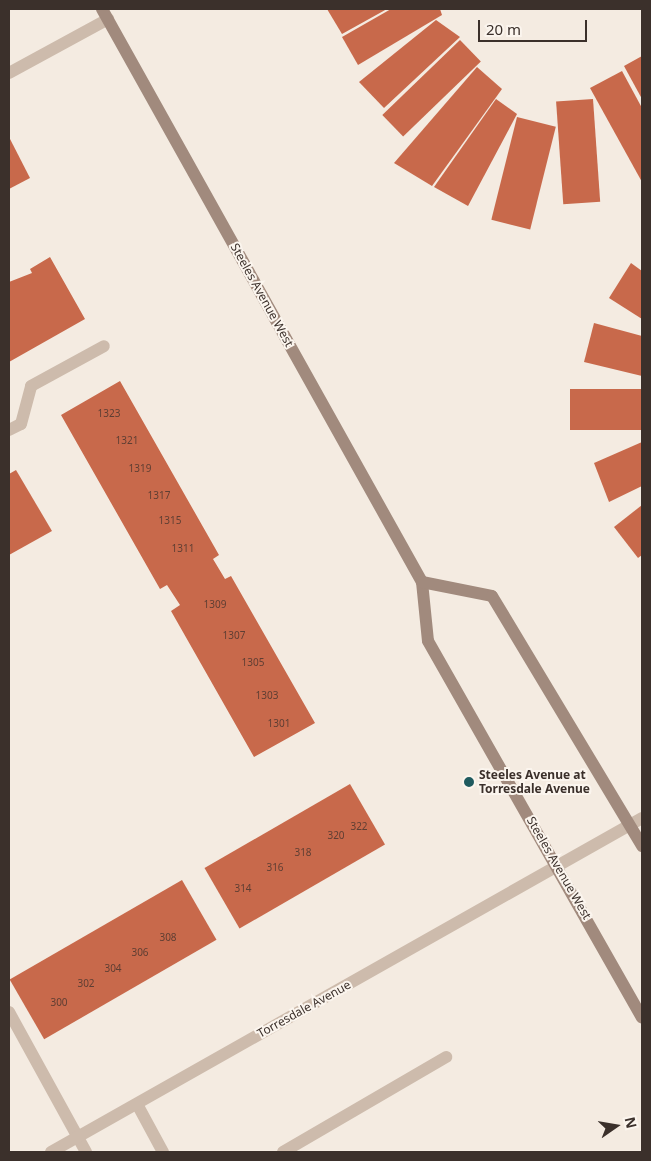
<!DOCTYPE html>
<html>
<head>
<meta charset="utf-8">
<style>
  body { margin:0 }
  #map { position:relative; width:651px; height:1161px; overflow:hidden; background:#f4ebe1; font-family:"Noto Sans",sans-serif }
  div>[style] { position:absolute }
  .building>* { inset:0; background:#c8694b; transform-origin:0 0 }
  .lane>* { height:12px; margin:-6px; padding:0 6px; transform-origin:6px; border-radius:6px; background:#cdbbac }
  .street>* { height:12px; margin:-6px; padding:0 6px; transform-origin:6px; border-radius:6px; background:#cdbbac }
  .secondary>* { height:12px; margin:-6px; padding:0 6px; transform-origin:6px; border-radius:6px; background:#a18a7d }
  .dots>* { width:14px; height:14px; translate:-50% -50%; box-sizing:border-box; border:2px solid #fbf5ee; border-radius:50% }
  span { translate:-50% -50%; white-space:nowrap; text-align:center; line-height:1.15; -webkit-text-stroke:4px #fbf5ee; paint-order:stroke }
  .number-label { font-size:10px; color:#5e3e33 }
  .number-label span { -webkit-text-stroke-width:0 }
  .street-label { font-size:12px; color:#3b302b }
  .poi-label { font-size:12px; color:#3b302b; font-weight:700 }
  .left { translate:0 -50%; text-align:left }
  .frame { position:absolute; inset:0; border:10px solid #3b302b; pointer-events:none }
  .north { position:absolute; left:591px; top:1101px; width:50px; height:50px; -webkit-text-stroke:4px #fbf5ee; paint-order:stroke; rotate:77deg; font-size:14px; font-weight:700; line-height:20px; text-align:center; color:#3b302b }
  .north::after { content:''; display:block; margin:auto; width:18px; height:22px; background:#3b302b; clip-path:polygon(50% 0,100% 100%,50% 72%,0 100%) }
  .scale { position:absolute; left:478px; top:20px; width:109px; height:22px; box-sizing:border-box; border:2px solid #3b302b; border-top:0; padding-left:6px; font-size:15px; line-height:18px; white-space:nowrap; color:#3b302b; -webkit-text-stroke:4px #fbf5ee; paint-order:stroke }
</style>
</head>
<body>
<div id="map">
  <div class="building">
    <div style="clip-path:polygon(327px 9px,387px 9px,342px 34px)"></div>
    <div style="clip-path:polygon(391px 9px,440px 9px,442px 15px,358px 65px,342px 37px)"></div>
    <div style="clip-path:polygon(436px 20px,460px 37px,384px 108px,359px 82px)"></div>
    <div style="left:460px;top:40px;width:30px;height:108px;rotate:46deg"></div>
    <div style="clip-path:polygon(642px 56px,642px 99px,624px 66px)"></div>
    <div style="clip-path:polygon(477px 67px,502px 89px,432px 186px,394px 163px)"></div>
    <div style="clip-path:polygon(622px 71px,642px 108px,642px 182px,590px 88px)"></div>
    <div style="clip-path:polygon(496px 99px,517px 114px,468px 206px,434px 187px)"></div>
    <div style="left:593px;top:99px;width:103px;height:37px;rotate:86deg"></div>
    <div style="left:517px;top:117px;width:40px;height:106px;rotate:14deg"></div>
    <div style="clip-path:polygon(9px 137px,30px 178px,9px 189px)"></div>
    <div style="clip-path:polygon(50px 257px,85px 319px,9px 362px,9px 282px,32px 273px,30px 269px)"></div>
    <div style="clip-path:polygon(631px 263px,642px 271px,642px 319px,609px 298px)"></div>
    <div style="clip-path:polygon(594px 323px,642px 336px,642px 376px,584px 362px)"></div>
    <div style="clip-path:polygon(120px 381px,219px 555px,213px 559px,225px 579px,231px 576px,315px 723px,254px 757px,171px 611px,180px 605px,167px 585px,160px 589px,61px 415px)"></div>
    <div style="left:642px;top:389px;width:41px;height:72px;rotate:90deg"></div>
    <div style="clip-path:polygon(642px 442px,642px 486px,609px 502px,594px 463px)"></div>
    <div style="clip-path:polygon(16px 470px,52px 531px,9px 555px,9px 474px)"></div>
    <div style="clip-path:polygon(642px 505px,642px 555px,638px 558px,614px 527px)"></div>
    <div style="left:350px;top:784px;width:70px;height:168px;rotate:60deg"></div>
    <div style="left:182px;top:880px;width:69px;height:199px;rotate:60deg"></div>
  </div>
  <div class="lane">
    <div style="left:9px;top:430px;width:13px;rotate:-27deg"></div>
    <div style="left:21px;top:424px;width:39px;rotate:-75deg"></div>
    <div style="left:31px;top:386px;width:83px;rotate:-28.7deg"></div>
    <div style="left:9px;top:1012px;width:160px;rotate:61.2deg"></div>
    <div style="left:137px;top:1104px;width:55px;rotate:61.6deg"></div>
    <div style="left:283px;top:1152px;width:189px;rotate:-30.2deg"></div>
  </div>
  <div class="street">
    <div style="left:9px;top:73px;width:113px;rotate:-28.6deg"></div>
    <div style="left:51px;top:1152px;width:679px;rotate:-29.47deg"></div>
  </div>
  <div class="secondary">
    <div style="left:102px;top:9px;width:656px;rotate:60.82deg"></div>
    <div style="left:422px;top:582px;width:59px;rotate:84.2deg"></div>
    <div style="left:428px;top:641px;width:433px;rotate:60.4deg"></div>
    <div style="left:422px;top:582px;width:71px;rotate:11.3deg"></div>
    <div style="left:492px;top:596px;width:292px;rotate:59deg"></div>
  </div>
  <div class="dots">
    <div style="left:469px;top:782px;background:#1f5a5e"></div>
  </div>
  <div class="number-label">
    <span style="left:109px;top:414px">1323</span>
    <span style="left:127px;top:441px">1321</span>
    <span style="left:140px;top:469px">1319</span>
    <span style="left:159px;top:496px">1317</span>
    <span style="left:170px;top:521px">1315</span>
    <span style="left:183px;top:549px">1311</span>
    <span style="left:215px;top:605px">1309</span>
    <span style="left:234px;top:636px">1307</span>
    <span style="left:253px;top:663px">1305</span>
    <span style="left:267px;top:696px">1303</span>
    <span style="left:279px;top:724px">1301</span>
    <span style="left:359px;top:827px">322</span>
    <span style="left:336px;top:836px">320</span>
    <span style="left:303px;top:853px">318</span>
    <span style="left:275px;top:868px">316</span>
    <span style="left:243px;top:889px">314</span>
    <span style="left:168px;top:938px">308</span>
    <span style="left:140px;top:953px">306</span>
    <span style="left:113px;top:969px">304</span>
    <span style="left:86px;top:984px">302</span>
    <span style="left:59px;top:1003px">300</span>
  </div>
  <div class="street-label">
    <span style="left:262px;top:295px;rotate:61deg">Steeles Avenue West</span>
    <span style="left:559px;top:868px;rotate:60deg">Steeles Avenue West</span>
    <span style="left:304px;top:1009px;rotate:-29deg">Torresdale Avenue</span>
  </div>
  <div class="poi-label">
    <span class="left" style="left:479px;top:782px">Steeles Avenue at<br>Torresdale Avenue</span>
  </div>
  <div class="frame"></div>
  <div class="north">N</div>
  <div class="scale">20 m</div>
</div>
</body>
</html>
